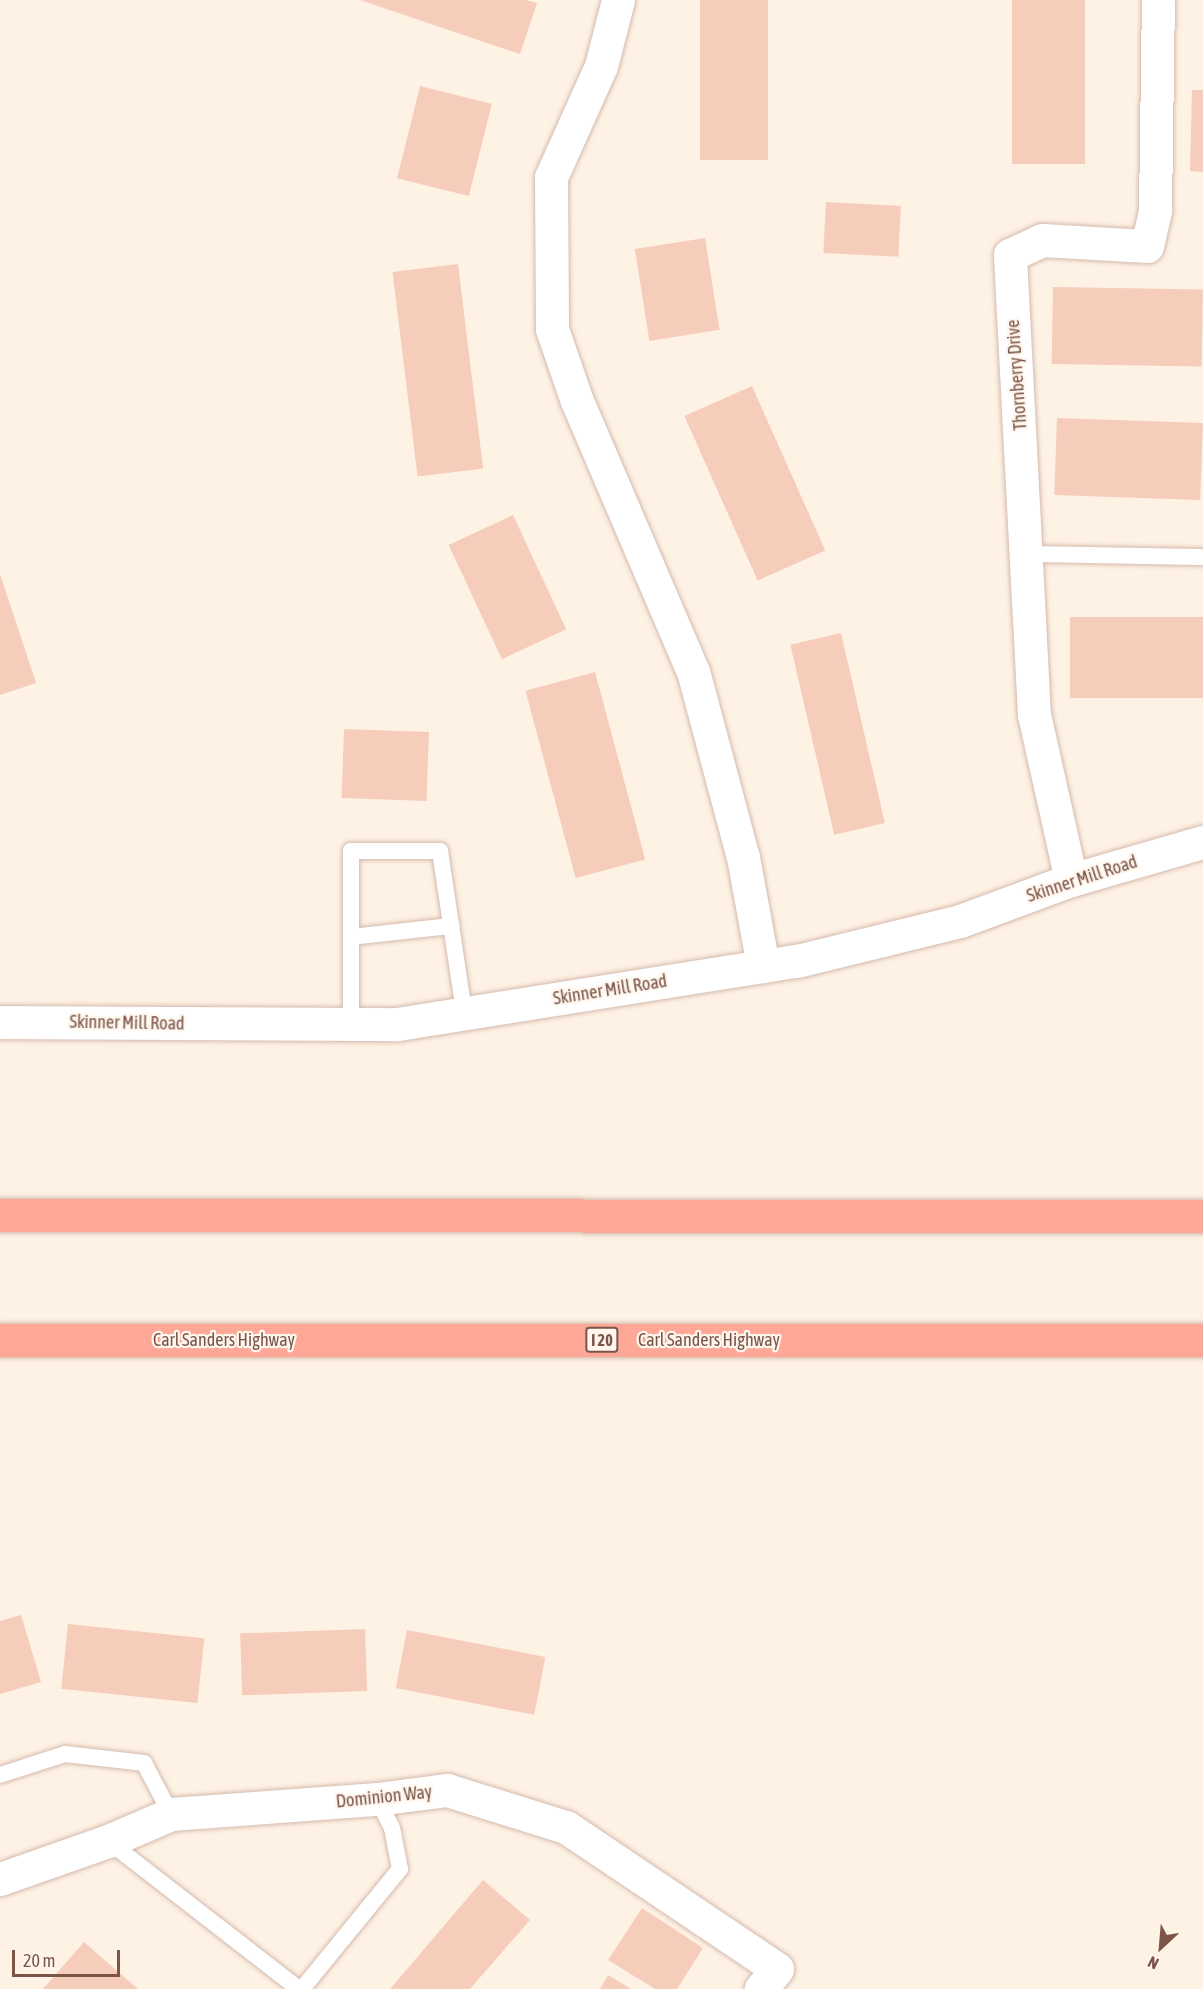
<!DOCTYPE html>
<html>
<head>
<meta charset="utf-8">
<style>
  body { margin:0 }
  #map { position:relative; width:1203px; height:1989px; overflow:hidden; background:#fef2e5; font-family:"Asap Condensed",sans-serif }
  div>[style] { position:absolute }
  .building>* { inset:0; background:#f6ccbb; transform-origin:0 0 }
  .roads { filter:drop-shadow(0 0 2px #d4baad) drop-shadow(0 0 2px #d4baad) }
  .lane>* { height:16px; margin:-8px; padding:0 8px; transform-origin:8px; border-radius:8px; background:#fff }
  .street>* { height:33px; margin:-16.5px; padding:0 16.5px; transform-origin:16.5px; border-radius:16.5px; background:#fff }
  .secondary>* { height:33px; margin:-16.5px; padding:0 16.5px; transform-origin:16.5px; border-radius:16.5px; background:#fff }
  .highway>* { height:33px; margin:-16.5px; padding:0 16.5px; transform-origin:16.5px; border-radius:16.5px; background:#fda897 }
  span { translate:-50% -50%; white-space:nowrap; text-align:center; line-height:1.15; -webkit-text-stroke:4.5px #fff6ee; paint-order:stroke }
  .shield-label span { padding:2px 4px; background:#fff6ee; border:2px solid; border-radius:4px; -webkit-text-stroke-width:0 }
  .shield-label { font-size:16px; color:#7a5548; font-weight:700 }
  .street-label { font-size:18px; color:#7a5548 }
  .north { position:absolute; left:1131px; top:1917px; width:60px; height:60px; -webkit-text-stroke:4px #fff6ee; paint-order:stroke; rotate:206deg; font-size:16px; font-weight:700; line-height:24px; text-align:center; color:#7a5548 }
  .north::after { content:''; display:block; margin:auto; width:21px; height:27px; background:#7a5548; clip-path:polygon(50% 0,100% 100%,50% 72%,0 100%) }
  .scale { position:absolute; left:12px; top:1950px; width:108px; height:27px; box-sizing:border-box; border:3px solid #7a5548; border-top:0; padding-left:8px; font-size:18px; line-height:21px; white-space:nowrap; color:#7a5548; -webkit-text-stroke:4px #fff6ee; paint-order:stroke }
</style>
</head>
<body>
<div id="map">
  <div class="building">
    <div style="clip-path:polygon(360px 0,526px 0,537px 3px,520px 54px)"></div>
    <div style="left:700px;top:0;width:68px;height:160px"></div>
    <div style="left:1012px;top:0;width:73px;height:164px"></div>
    <div style="left:420px;top:86px;width:74px;height:95px;rotate:14deg"></div>
    <div style="clip-path:polygon(1192px 90px,1203px 90px,1203px 172px,1190px 171px)"></div>
    <div style="left:826px;top:202px;width:75px;height:51px;rotate:3deg"></div>
    <div style="left:705px;top:238px;width:93px;height:71px;rotate:81deg"></div>
    <div style="left:458px;top:264px;width:206px;height:66px;rotate:83deg"></div>
    <div style="left:1053px;top:287px;width:150px;height:77px;rotate:1deg"></div>
    <div style="left:752px;top:386px;width:180px;height:74px;rotate:66deg"></div>
    <div style="left:1057px;top:418px;width:146px;height:77px;rotate:2deg"></div>
    <div style="left:513px;top:515px;width:126px;height:71px;rotate:65deg"></div>
    <div style="clip-path:polygon(0 574px,36px 683px,0 695px)"></div>
    <div style="left:1203px;top:617px;width:81px;height:133px;rotate:90deg"></div>
    <div style="left:841px;top:633px;width:195px;height:52px;rotate:77deg"></div>
    <div style="left:595px;top:672px;width:194px;height:72px;rotate:75deg"></div>
    <div style="left:344px;top:729px;width:85px;height:69px;rotate:2deg"></div>
    <div style="clip-path:polygon(21px 1615px,41px 1682px,0 1694px,0 1621px)"></div>
    <div style="left:68px;top:1624px;width:137px;height:65px;rotate:6deg"></div>
    <div style="left:365px;top:1629px;width:62px;height:125px;rotate:88deg"></div>
    <div style="left:407px;top:1630px;width:141px;height:59px;rotate:11deg"></div>
    <div style="clip-path:polygon(483px 1880px,530px 1920px,470px 1989px,390px 1989px)"></div>
    <div style="clip-path:polygon(642px 1908px,703px 1948px,677px 1989px,655px 1989px,608px 1960px)"></div>
    <div style="clip-path:polygon(84px 1942px,138px 1989px,43px 1989px)"></div>
    <div style="clip-path:polygon(608px 1975px,631px 1989px,600px 1989px)"></div>
  </div>
  <div class="roads">
    <div class="lane">
      <div style="left:1027px;top:554px;width:176px;rotate:1deg"></div>
      <div style="left:351px;top:937px;width:101px;rotate:-6.3deg"></div>
      <div style="left:351px;top:1024px;width:173px;rotate:-90deg"></div>
      <div style="left:351px;top:851px;width:89px"></div>
      <div style="left:440px;top:851px;width:163px;rotate:81.5deg"></div>
      <div style="left:0;top:1775px;width:68px;rotate:-17.9deg"></div>
      <div style="left:65px;top:1754px;width:80px;rotate:6.5deg"></div>
      <div style="left:144px;top:1763px;width:58px;rotate:62.1deg"></div>
      <div style="left:108px;top:1841px;width:242px;rotate:37.8deg"></div>
      <div style="left:302px;top:1989px;width:155px;rotate:-50.8deg"></div>
      <div style="left:400px;top:1869px;width:42px;rotate:-101deg"></div>
      <div style="left:392px;top:1828px;width:33px;rotate:-117deg"></div>
    </div>
    <div class="street">
      <div style="left:618px;top:0;width:68px;rotate:104.4deg"></div>
      <div style="left:601px;top:66px;width:122px;rotate:114.2deg"></div>
      <div style="left:551px;top:177px;width:152px;rotate:89.6deg"></div>
      <div style="left:552px;top:329px;width:76px;rotate:70.9deg"></div>
      <div style="left:577px;top:401px;width:294px;rotate:66.8deg"></div>
      <div style="left:693px;top:671px;width:193px;rotate:75deg"></div>
      <div style="left:743px;top:857px;width:111px;rotate:79.6deg"></div>
      <div style="left:1071px;top:880px;width:169px;rotate:-102.6deg"></div>
      <div style="left:1034px;top:715px;width:461px;rotate:-93deg"></div>
      <div style="left:1010px;top:255px;width:35px;rotate:-25deg"></div>
      <div style="left:1042px;top:240px;width:105px;rotate:3.3deg"></div>
      <div style="left:1147px;top:246px;width:37px;rotate:-77deg"></div>
      <div style="left:1155px;top:210px;width:210px;rotate:-89.2deg"></div>
      <div style="left:0;top:1879px;width:114px;rotate:-19.4deg"></div>
      <div style="left:108px;top:1841px;width:69px;rotate:-23.2deg"></div>
      <div style="left:171px;top:1814px;width:207px;rotate:-4.2deg"></div>
      <div style="left:377px;top:1799px;width:71px;rotate:-7.3deg"></div>
      <div style="left:447px;top:1790px;width:125px;rotate:17.3deg"></div>
      <div style="left:566px;top:1827px;width:254px;rotate:33.9deg"></div>
      <div style="left:777px;top:1969px;width:26px;rotate:129deg"></div>
    </div>
    <div class="secondary">
      <div style="left:0;top:1022px;width:397px;rotate:0.3deg"></div>
      <div style="left:397px;top:1024px;width:405px;rotate:-9deg"></div>
      <div style="left:797px;top:961px;width:168px;rotate:-13.8deg"></div>
      <div style="left:960px;top:921px;width:118px;rotate:-20.3deg"></div>
      <div style="left:1071px;top:880px;width:137px;rotate:-16.1deg"></div>
    </div>
    <div class="highway">
      <div style="left:0;top:1215px;width:1203px;rotate:0.05deg"></div>
      <div style="left:0;top:1340px;width:1203px"></div>
    </div>
  </div>
  <div class="shield-label">
    <span style="left:602px;top:1340px">I 20</span>
  </div>
  <div class="street-label">
    <span style="left:1017px;top:375px;rotate:-94deg">Thornberry Drive</span>
    <span style="left:1082px;top:879px;rotate:-18deg">Skinner Mill Road</span>
    <span style="left:610px;top:990px;rotate:-9deg">Skinner Mill Road</span>
    <span style="left:127px;top:1023px;rotate:1deg">Skinner Mill Road</span>
    <span style="left:224px;top:1340px">Carl Sanders Highway</span>
    <span style="left:709px;top:1340px">Carl Sanders Highway</span>
    <span style="left:384px;top:1797px;rotate:-6deg">Dominion Way</span>
  </div>
  <div class="north">N</div>
  <div class="scale">20 m</div>
</div>
</body>
</html>
